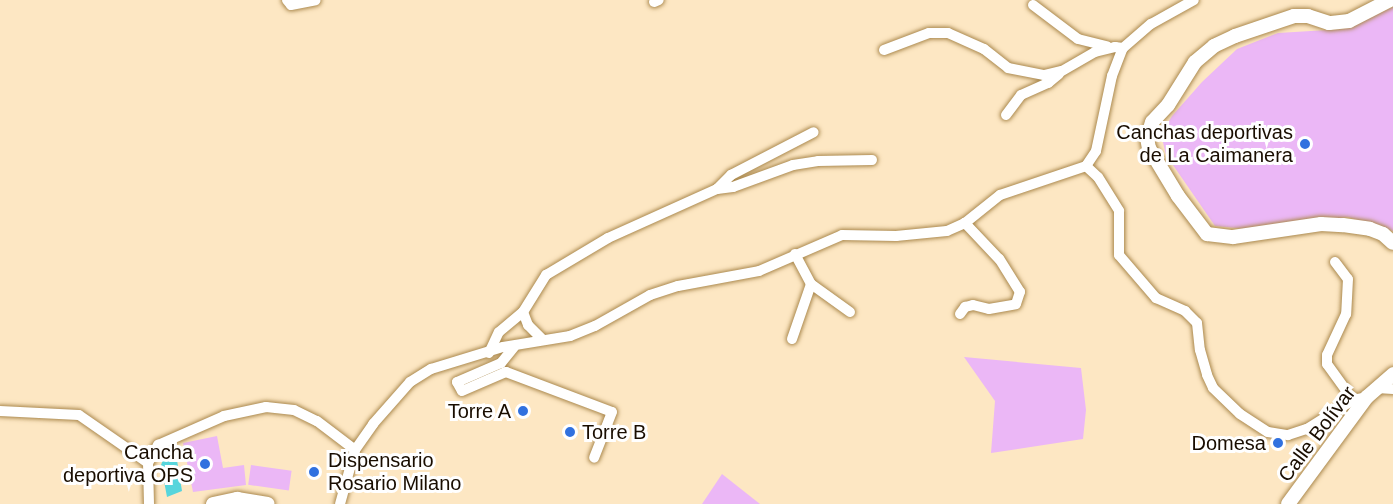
<!DOCTYPE html>
<html>
<head>
<meta charset="utf-8">
<style>
  body { margin:0 }
  #map { position:relative; width:1393px; height:504px; overflow:hidden; background:#fde7c3; font-family:Arial,sans-serif }
  div>[style] { position:absolute }
  .green>* { inset:0; background:#ebb7f6; transform-origin:0 0 }
  .water>* { inset:0; background:#57d5dc }
  .roads { filter:drop-shadow(0 0 2px #ab894e) drop-shadow(0 0 2px #ab894e) }
  .minor>* { height:10px; margin:-5px; padding:0 5px; transform-origin:5px; border-radius:5px; background:#fff }
  .tertiary>* { height:14px; margin:-7px; padding:0 7px; transform-origin:7px; border-radius:7px; background:#fff }
  .dots>* { width:16px; height:16px; translate:-50% -50%; box-sizing:border-box; border:3px solid #fff; border-radius:50% }
  span { translate:-50% -50%; white-space:nowrap; text-align:center; line-height:1.15; -webkit-text-stroke:6px #fff; paint-order:stroke }
  .poi-label { font-size:20px; color:#190d00 }
  .right { translate:-100% -50%; text-align:right }
  .left { translate:0 -50%; text-align:left }
  .street-label { font-size:20px; color:#190d00 }
</style>
</head>
<body>
<div id="map">
  <div class="green">
    <div style="clip-path:polygon(1393px 7px,1393px 231px,1348px 217px,1246px 229px,1215px 226px,1166px 155px,1161px 134px,1172px 116px,1202px 82px,1237px 49px,1278px 33px,1344px 29px)"></div>
    <div style="clip-path:polygon(964px 357px,1081px 368px,1086px 410px,1083px 439px,991px 453px,995px 401px)"></div>
    <div style="clip-path:polygon(217px 436px,223px 468px,244px 465px,246px 485px,193px 492px,183px 443px)"></div>
    <div style="left:251px;top:465px;width:41px;height:20px;rotate:8deg"></div>
    <div style="clip-path:polygon(722px 474px,760px 504px,702px 504px)"></div>
  </div>
  <div class="water">
    <div style="clip-path:polygon(176px 454px,182px 491px,167px 497px,161px 465px,164px 457px)"></div>
  </div>
  <div class="roads">
    <div class="minor">
      <div style="left:287px;top:0;width:6px;rotate:51deg"></div>
      <div style="left:291px;top:5px;width:25px;rotate:-11deg"></div>
      <div style="left:654px;top:2px;width:5px;rotate:-22deg"></div>
      <div style="left:1033px;top:5px;width:56px;rotate:37.1deg"></div>
      <div style="left:1078px;top:39px;width:30px;rotate:14deg"></div>
      <div style="left:884px;top:50px;width:48px;rotate:-20.7deg"></div>
      <div style="left:929px;top:33px;width:19px"></div>
      <div style="left:948px;top:33px;width:39px;rotate:24deg"></div>
      <div style="left:984px;top:49px;width:31px;rotate:38deg"></div>
      <div style="left:1008px;top:68px;width:37px;rotate:11deg"></div>
      <div style="left:1044px;top:75px;width:18px;rotate:-13deg"></div>
      <div style="left:1062px;top:71px;width:38px;rotate:-30deg"></div>
      <div style="left:1095px;top:52px;width:21px;rotate:-14deg"></div>
      <div style="left:1115px;top:47px;width:8px;rotate:7deg"></div>
      <div style="left:1006px;top:115px;width:25px;rotate:-53deg"></div>
      <div style="left:1021px;top:95px;width:30px;rotate:-24deg"></div>
      <div style="left:1048px;top:83px;width:14px;rotate:-39deg"></div>
      <div style="left:1086px;top:166px;width:16px;rotate:43deg"></div>
      <div style="left:1098px;top:177px;width:40px;rotate:58deg"></div>
      <div style="left:1119px;top:211px;width:44px;rotate:90deg"></div>
      <div style="left:1119px;top:255px;width:57px;rotate:49.3deg"></div>
      <div style="left:1156px;top:298px;width:32px;rotate:24deg"></div>
      <div style="left:1185px;top:311px;width:17px;rotate:45deg"></div>
      <div style="left:1197px;top:323px;width:27px;rotate:84deg"></div>
      <div style="left:1200px;top:350px;width:26px;rotate:74deg"></div>
      <div style="left:1207px;top:375px;width:14px;rotate:65deg"></div>
      <div style="left:1213px;top:388px;width:37px;rotate:44deg"></div>
      <div style="left:1240px;top:414px;width:33px;rotate:33deg"></div>
      <div style="left:1268px;top:432px;width:20px;rotate:9deg"></div>
      <div style="left:1288px;top:435px;width:20px;rotate:-18deg"></div>
      <div style="left:1307px;top:429px;width:54px;rotate:-32.2deg"></div>
      <div style="left:1353px;top:400px;width:14px;rotate:-12deg"></div>
      <div style="left:717px;top:189px;width:20px;rotate:-45deg"></div>
      <div style="left:731px;top:175px;width:93px;rotate:-27.4deg"></div>
      <div style="left:795px;top:254px;width:34px;rotate:62deg"></div>
      <div style="left:811px;top:284px;width:48px;rotate:35.7deg"></div>
      <div style="left:1335px;top:262px;width:21px;rotate:53deg"></div>
      <div style="left:1348px;top:279px;width:35px;rotate:93deg"></div>
      <div style="left:1346px;top:314px;width:45px;rotate:114.9deg"></div>
      <div style="left:1327px;top:355px;width:9px;rotate:90deg"></div>
      <div style="left:1327px;top:364px;width:44px;rotate:54.2deg"></div>
      <div style="left:523px;top:312px;width:14px;rotate:69deg"></div>
      <div style="left:528px;top:325px;width:21px;rotate:45deg"></div>
      <div style="left:960px;top:314px;width:9px;rotate:-54deg"></div>
      <div style="left:965px;top:307px;width:8px;rotate:-14deg"></div>
      <div style="left:973px;top:305px;width:16px;rotate:14deg"></div>
      <div style="left:989px;top:309px;width:27px;rotate:-10deg"></div>
      <div style="left:1016px;top:304px;width:13px;rotate:-72deg"></div>
      <div style="left:1020px;top:292px;width:39px;rotate:-122deg"></div>
      <div style="left:999px;top:259px;width:50px;rotate:-133.4deg"></div>
      <div style="left:792px;top:339px;width:58px;rotate:-70.9deg"></div>
      <div style="left:514px;top:347px;width:21px;rotate:129deg"></div>
      <div style="left:501px;top:363px;width:48px;rotate:156.6deg"></div>
      <div style="left:457px;top:382px;width:10px;rotate:61deg"></div>
      <div style="left:462px;top:391px;width:48px;rotate:-23.4deg"></div>
      <div style="left:506px;top:372px;width:113px;rotate:20.7deg"></div>
      <div style="left:612px;top:412px;width:49px;rotate:111.4deg"></div>
      <div style="left:489px;top:353px;width:23px;rotate:-65deg"></div>
      <div style="left:499px;top:332px;width:31px;rotate:-40deg"></div>
      <div style="left:523px;top:312px;width:44px;rotate:-58.1deg"></div>
      <div style="left:546px;top:275px;width:72px;rotate:-30.8deg"></div>
      <div style="left:608px;top:238px;width:120px;rotate:-24.2deg"></div>
      <div style="left:717px;top:189px;width:16px;rotate:-7deg"></div>
      <div style="left:733px;top:187px;width:64px;rotate:-20.1deg"></div>
      <div style="left:793px;top:165px;width:25px;rotate:-9deg"></div>
      <div style="left:818px;top:161px;width:54px;rotate:-1.1deg"></div>
      <div style="left:1377px;top:388px;width:16px;rotate:4deg"></div>
      <div style="left:0;top:411px;width:79px;rotate:2.9deg"></div>
      <div style="left:79px;top:415px;width:84px;rotate:34.8deg"></div>
      <div style="left:149px;top:504px;width:41px;rotate:-91.4deg"></div>
      <div style="left:148px;top:463px;width:21px;rotate:-61deg"></div>
      <div style="left:158px;top:445px;width:72px;rotate:-23.7deg"></div>
      <div style="left:224px;top:416px;width:43px;rotate:-12.1deg"></div>
      <div style="left:266px;top:407px;width:28px;rotate:6deg"></div>
      <div style="left:294px;top:410px;width:25px;rotate:26deg"></div>
      <div style="left:317px;top:421px;width:48px;rotate:37.3deg"></div>
      <div style="left:340px;top:504px;width:56px;rotate:-74.5deg"></div>
      <div style="left:355px;top:450px;width:32px;rotate:-55deg"></div>
      <div style="left:373px;top:424px;width:56px;rotate:-48.6deg"></div>
      <div style="left:410px;top:382px;width:25px;rotate:-32deg"></div>
      <div style="left:431px;top:369px;width:75px;rotate:-17deg"></div>
      <div style="left:503px;top:347px;width:68px;rotate:-9.3deg"></div>
      <div style="left:570px;top:336px;width:27px;rotate:-22deg"></div>
      <div style="left:595px;top:326px;width:63px;rotate:-29.4deg"></div>
      <div style="left:650px;top:295px;width:29px;rotate:-18deg"></div>
      <div style="left:678px;top:286px;width:82px;rotate:-10.5deg"></div>
      <div style="left:759px;top:271px;width:90px;rotate:-23.4deg"></div>
      <div style="left:842px;top:235px;width:54px;rotate:1.1deg"></div>
      <div style="left:896px;top:236px;width:51px;rotate:-5.6deg"></div>
      <div style="left:947px;top:231px;width:20px;rotate:-24deg"></div>
      <div style="left:965px;top:223px;width:45px;rotate:-38.7deg"></div>
      <div style="left:1000px;top:195px;width:91px;rotate:-18.6deg"></div>
      <div style="left:1086px;top:166px;width:18px;rotate:-56deg"></div>
      <div style="left:1096px;top:151px;width:77px;rotate:-78deg"></div>
      <div style="left:1112px;top:76px;width:30px;rotate:-69deg"></div>
      <div style="left:1123px;top:48px;width:37px;rotate:-41deg"></div>
      <div style="left:1151px;top:24px;width:49px;rotate:-29.2deg"></div>
    </div>
    <div class="tertiary">
      <div style="left:1390px;top:0;width:46px;rotate:152.9deg"></div>
      <div style="left:1349px;top:21px;width:20px;rotate:174deg"></div>
      <div style="left:1329px;top:23px;width:22px;rotate:-162deg"></div>
      <div style="left:1308px;top:16px;width:14px;rotate:180deg"></div>
      <div style="left:1294px;top:16px;width:62px;rotate:161.3deg"></div>
      <div style="left:1235px;top:36px;width:23px;rotate:155deg"></div>
      <div style="left:1214px;top:46px;width:25px;rotate:140deg"></div>
      <div style="left:1195px;top:62px;width:51px;rotate:122.1deg"></div>
      <div style="left:1168px;top:105px;width:23px;rotate:133deg"></div>
      <div style="left:1152px;top:122px;width:17px;rotate:107deg"></div>
      <div style="left:1147px;top:138px;width:10px;rotate:79deg"></div>
      <div style="left:1149px;top:148px;width:56px;rotate:58.9deg"></div>
      <div style="left:1178px;top:196px;width:48px;rotate:52.7deg"></div>
      <div style="left:1207px;top:234px;width:26px;rotate:7deg"></div>
      <div style="left:1233px;top:237px;width:89px;rotate:-8.4deg"></div>
      <div style="left:1321px;top:224px;width:22px;rotate:3deg"></div>
      <div style="left:1343px;top:225px;width:27px;rotate:8deg"></div>
      <div style="left:1370px;top:229px;width:14px;rotate:21deg"></div>
      <div style="left:1383px;top:234px;width:13px;rotate:42deg"></div>
      <div style="left:213px;top:504px;width:25px;rotate:-12deg"></div>
      <div style="left:237px;top:499px;width:31px;rotate:9deg"></div>
      <div style="left:1288px;top:504px;width:133px;rotate:-53.6deg"></div>
      <div style="left:1367px;top:397px;width:35px;rotate:-41deg"></div>
    </div>
  </div>
  <div class="dots">
    <div style="left:1305px;top:144px;background:#3171df"></div>
    <div style="left:523px;top:411px;background:#3171df"></div>
    <div style="left:570px;top:432px;background:#3171df"></div>
    <div style="left:1278px;top:443px;background:#3171df"></div>
    <div style="left:205px;top:464px;background:#3171df"></div>
    <div style="left:314px;top:472px;background:#3171df"></div>
  </div>
  <div class="poi-label">
    <span class="right" style="left:1293px;top:144px">Canchas deportivas<br>de La Caimanera</span>
    <span class="right" style="left:511px;top:411px">Torre A</span>
    <span class="left" style="left:582px;top:432px">Torre B</span>
    <span class="right" style="left:1266px;top:443px">Domesa</span>
    <span class="right" style="left:193px;top:464px">Cancha<br>deportiva OPS</span>
    <span class="left" style="left:328px;top:472px">Dispensario<br>Rosario Milano</span>
  </div>
  <div class="street-label">
    <span style="left:1317px;top:434px;rotate:-53deg">Calle Bolívar</span>
  </div>
</div>
</body>
</html>
